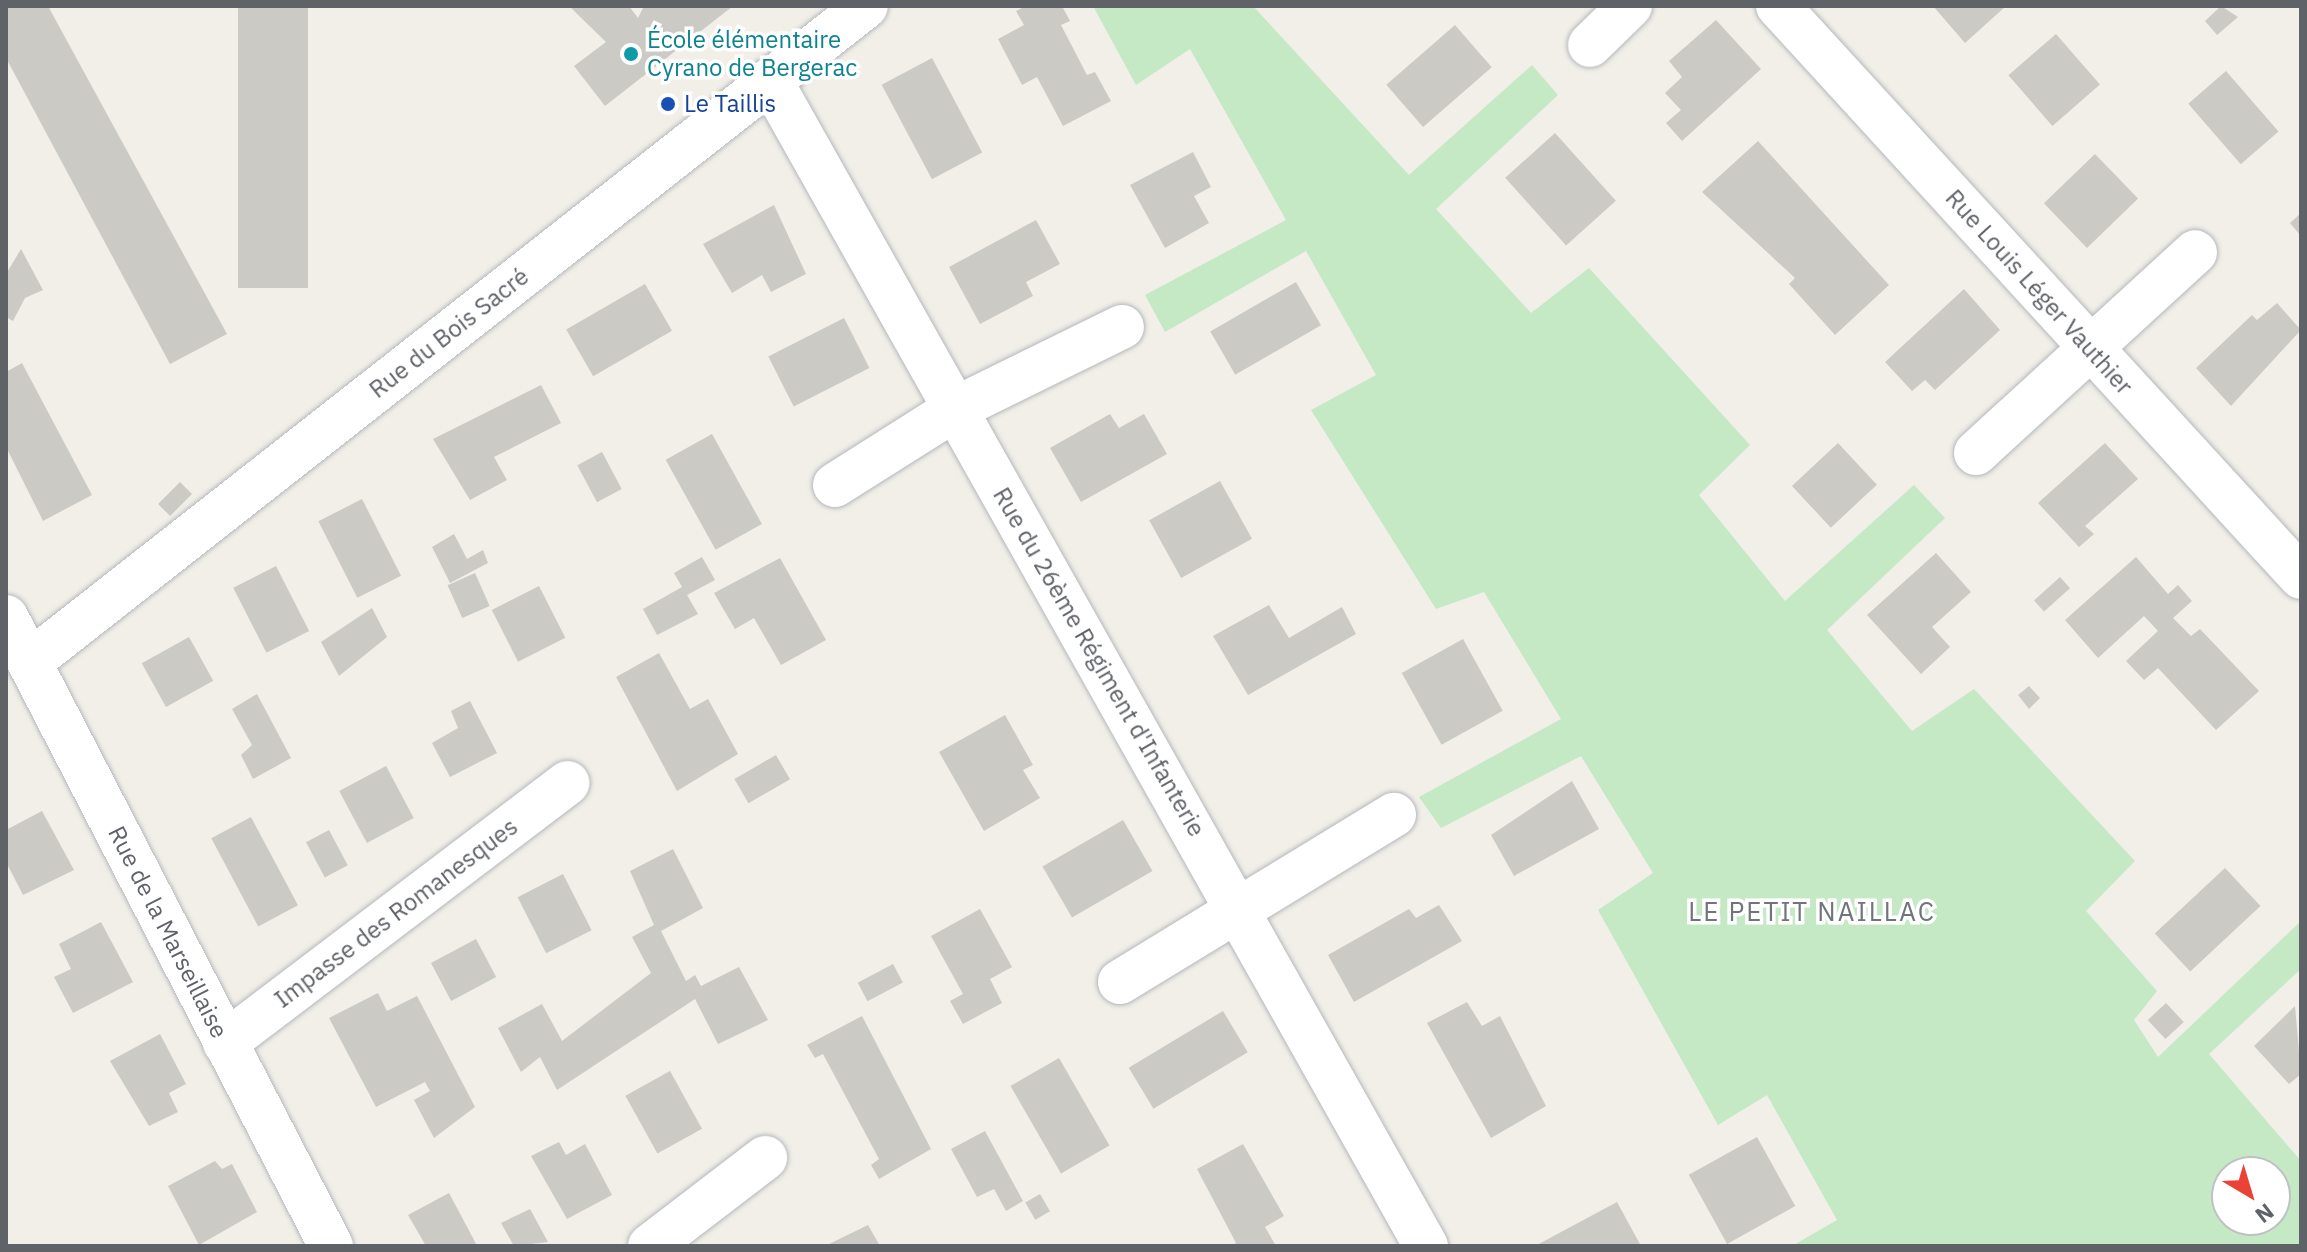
<!DOCTYPE html>
<html>
<head>
<meta charset="utf-8">
<style>
  body { margin:0 }
  #map { position:relative; width:2307px; height:1252px; overflow:hidden; background:#f1efe8; font-family:"IBM Plex Sans",sans-serif }
  div>[style] { position:absolute }
  .green>* { inset:0; background:#c5e8c5 }
  .building>* { inset:0; background:#cccac5; transform-origin:0 0 }
  .roads { filter:drop-shadow(0 0 2px #b5b8bc) drop-shadow(0 0 2px #b5b8bc) }
  .minor>* { height:44px; margin:-22px; padding:0 22px; transform-origin:22px; border-radius:22px; background:#fff }
  .dots>* { width:22px; height:22px; translate:-50% -50%; box-sizing:border-box; border:4px solid #fff; border-radius:50% }
  span { translate:-50% -50%; white-space:nowrap; text-align:center; line-height:1.15; -webkit-text-stroke:7px #fff; paint-order:stroke }
  .culture-label { font-size:24px; color:#0d838f }
  .left { translate:0 -50%; text-align:left }
  .transit-label { font-size:24px; color:#164399 }
  .street-label { font-size:24px; color:#5f6368 }
  .neighbourhood-label { font-size:26px; color:#70757a; letter-spacing:2px }
  .frame { position:absolute; inset:0; border:8px solid #5f6368; pointer-events:none }
  .north { position:absolute; left:2211px; top:1156px; width:80px; height:80px; box-sizing:border-box; background:#fff; border:2px solid #bfc1c3; border-radius:50%; rotate:142deg; font-size:22px; font-weight:700; line-height:32px; text-align:center; color:#5f6368 }
  .north::after { content:''; display:block; margin:auto; width:28px; height:36px; background:#ea4335; clip-path:polygon(50% 0,100% 100%,50% 72%,0 100%) }
</style>
</head>
<body>
<div id="map">
  <div class="green">
    <div style="clip-path:polygon(evenodd,1093px 6px,1253px 6px,1409px 175px,1532px 65px,1558px 95px,1436px 209px,1531px 313px,1589px 268px,1750px 445px,1699px 495px,1785px 601px,1914px 485px,1945px 518px,1827px 630px,1912px 731px,1974px 689px,2135px 861px,2086px 911px,2157px 991px,2134px 1020px,2158px 1057px,2301px 921px,2301px 969px,2209px 1054px,2301px 1161px,2301px 1246px,1792px 1246px,1837px 1220px,1767px 1095px,1718px 1125px,1598px 910px,1653px 873px,1581px 756px,1441px 828px,1419px 797px,1561px 719px,1484px 592px,1436px 609px,1311px 410px,1376px 375px,1306px 251px,1165px 332px,1145px 295px,1286px 220px,1190px 49px,1136px 85px,1093px 6px,2227px 1172px,2275px 1172px,2275px 1220px,2227px 1220px,2227px 1172px)"></div>
  </div>
  <div class="building">
    <div style="clip-path:polygon(6px 6px,48px 6px,227px 334px,170px 364px,6px 58px)"></div>
    <div style="left:238px;top:6px;width:70px;height:282px"></div>
    <div style="clip-path:polygon(569px 6px,629px 6px,638px 18px,644px 6px,733px 6px,605px 106px,574px 66px,606px 42px)"></div>
    <div style="clip-path:polygon(1026px 6px,1062px 6px,1070px 21px,1061px 25px,1087px 75px,1095px 72px,1111px 101px,1063px 126px,1037px 77px,1022px 85px,998px 39px,1024px 25px,1016px 11px)"></div>
    <div style="clip-path:polygon(1933px 6px,2006px 6px,1965px 43px)"></div>
    <div style="clip-path:polygon(2221px 6px,2238px 17px,2217px 35px,2205px 21px)"></div>
    <div style="clip-path:polygon(1716px 20px,1761px 69px,1682px 141px,1666px 123px,1681px 110px,1665px 93px,1682px 77px,1669px 61px)"></div>
    <div style="left:1455px;top:25px;width:56px;height:91px;rotate:49deg"></div>
    <div style="left:2056px;top:34px;width:67px;height:63px;rotate:49deg"></div>
    <div style="left:932px;top:58px;width:107px;height:57px;rotate:62deg"></div>
    <div style="left:2226px;top:71px;width:80px;height:50px;rotate:49deg"></div>
    <div style="left:1555px;top:133px;width:91px;height:67px;rotate:48deg"></div>
    <div style="clip-path:polygon(1758px 141px,1889px 285px,1835px 335px,1789px 284px,1795px 278px,1702px 192px)"></div>
    <div style="clip-path:polygon(1193px 152px,1211px 187px,1194px 196px,1209px 223px,1165px 248px,1130px 185px)"></div>
    <div style="left:2095px;top:154px;width:62px;height:71px;rotate:46deg"></div>
    <div style="clip-path:polygon(774px 205px,806px 274px,771px 292px,762px 275px,732px 293px,703px 244px)"></div>
    <div style="clip-path:polygon(2301px 213px,2301px 236px,2290px 223px)"></div>
    <div style="clip-path:polygon(1036px 220px,1060px 264px,1026px 282px,1033px 296px,980px 324px,949px 267px)"></div>
    <div style="clip-path:polygon(21px 249px,43px 290px,25px 298px,13px 321px,6px 317px,6px 274px)"></div>
    <div style="left:1296px;top:282px;width:50px;height:99px;rotate:60deg"></div>
    <div style="left:645px;top:284px;width:54px;height:91px;rotate:60deg"></div>
    <div style="clip-path:polygon(1964px 289px,2000px 330px,1935px 390px,1925px 380px,1912px 391px,1885px 362px)"></div>
    <div style="clip-path:polygon(2277px 303px,2301px 330px,2231px 406px,2196px 368px,2252px 315px,2257px 320px)"></div>
    <div style="left:844px;top:318px;width:56px;height:85px;rotate:63deg"></div>
    <div style="clip-path:polygon(22px 363px,92px 495px,43px 521px,6px 447px,6px 372px)"></div>
    <div style="clip-path:polygon(541px 385px,561px 423px,494px 457px,507px 480px,470px 500px,433px 439px)"></div>
    <div style="clip-path:polygon(1110px 414px,1119px 428px,1144px 414px,1167px 454px,1081px 502px,1050px 448px)"></div>
    <div style="left:712px;top:434px;width:103px;height:53px;rotate:61deg"></div>
    <div style="left:1838px;top:443px;width:57px;height:63px;rotate:47deg"></div>
    <div style="clip-path:polygon(2105px 443px,2138px 479px,2085px 526px,2094px 534px,2079px 547px,2038px 503px)"></div>
    <div style="left:602px;top:452px;width:42px;height:28px;rotate:62deg"></div>
    <div style="left:1220px;top:481px;width:66px;height:81px;rotate:61deg"></div>
    <div style="left:180px;top:482px;width:17px;height:31px;rotate:45deg"></div>
    <div style="left:362px;top:499px;width:86px;height:49px;rotate:63deg"></div>
    <div style="clip-path:polygon(454px 534px,467px 559px,483px 550px,488px 563px,450px 583px,432px 547px)"></div>
    <div style="clip-path:polygon(1936px 553px,1971px 592px,1932px 627px,1950px 647px,1921px 674px,1867px 615px)"></div>
    <div style="clip-path:polygon(702px 557px,715px 580px,687px 595px,698px 614px,657px 635px,643px 609px,682px 587px,674px 573px)"></div>
    <div style="clip-path:polygon(2136px 557px,2168px 594px,2178px 585px,2192px 601px,2173px 618px,2191px 636px,2200px 629px,2259px 691px,2216px 730px,2158px 668px,2144px 680px,2126px 661px,2158px 631px,2144px 616px,2098px 658px,2065px 620px)"></div>
    <div style="clip-path:polygon(780px 558px,826px 640px,781px 665px,754px 618px,735px 629px,714px 593px)"></div>
    <div style="left:276px;top:566px;width:73px;height:48px;rotate:63deg"></div>
    <div style="left:475px;top:573px;width:36px;height:30px;rotate:66deg"></div>
    <div style="left:2060px;top:577px;width:15px;height:35px;rotate:48deg"></div>
    <div style="left:539px;top:586px;width:58px;height:53px;rotate:63deg"></div>
    <div style="clip-path:polygon(1269px 605px,1289px 638px,1342px 607px,1356px 634px,1248px 695px,1213px 636px)"></div>
    <div style="clip-path:polygon(372px 608px,387px 637px,339px 676px,321px 642px)"></div>
    <div style="left:189px;top:637px;width:50px;height:54px;rotate:61deg"></div>
    <div style="left:1463px;top:639px;width:82px;height:70px;rotate:61deg"></div>
    <div style="clip-path:polygon(659px 653px,690px 709px,708px 699px,738px 754px,677px 791px,616px 677px)"></div>
    <div style="clip-path:polygon(2029px 686px,2040px 698px,2029px 709px,2018px 695px)"></div>
    <div style="clip-path:polygon(257px 694px,291px 758px,253px 779px,241px 755px,252px 745px,232px 709px)"></div>
    <div style="clip-path:polygon(470px 701px,497px 753px,450px 777px,432px 743px,458px 728px,451px 711px)"></div>
    <div style="clip-path:polygon(1005px 715px,1033px 765px,1023px 770px,1040px 798px,984px 831px,939px 752px)"></div>
    <div style="left:776px;top:755px;width:28px;height:48px;rotate:60deg"></div>
    <div style="left:386px;top:766px;width:59px;height:53px;rotate:62deg"></div>
    <div style="clip-path:polygon(1572px 781px,1599px 829px,1514px 876px,1491px 835px)"></div>
    <div style="clip-path:polygon(42px 811px,74px 870px,23px 895px,6px 862px,6px 830px)"></div>
    <div style="left:251px;top:817px;width:100px;height:45px;rotate:62deg"></div>
    <div style="left:1123px;top:820px;width:59px;height:93px;rotate:60deg"></div>
    <div style="left:329px;top:830px;width:40px;height:26px;rotate:62deg"></div>
    <div style="clip-path:polygon(673px 849px,703px 908px,661px 931px,686px 981px,695px 975px,701px 986px,739px 967px,768px 1020px,718px 1044px,695px 999px,557px 1090px,540px 1057px,521px 1072px,498px 1028px,542px 1004px,562px 1041px,651px 973px,632px 937px,654px 925px,630px 871px)"></div>
    <div style="left:2225px;top:868px;width:52px;height:96px;rotate:47deg"></div>
    <div style="left:563px;top:874px;width:63px;height:51px;rotate:63deg"></div>
    <div style="clip-path:polygon(1439px 905px,1462px 941px,1354px 1002px,1328px 955px,1409px 909px,1416px 918px)"></div>
    <div style="clip-path:polygon(980px 909px,1012px 967px,990px 979px,1002px 1003px,963px 1024px,950px 1001px,963px 994px,931px 936px)"></div>
    <div style="clip-path:polygon(101px 922px,133px 982px,73px 1013px,54px 977px,71px 969px,59px 944px)"></div>
    <div style="left:476px;top:939px;width:43px;height:51px;rotate:62deg"></div>
    <div style="left:893px;top:964px;width:21px;height:40px;rotate:62deg"></div>
    <div style="clip-path:polygon(378px 993px,387px 1011px,417px 996px,475px 1107px,434px 1138px,414px 1100px,430px 1091px,425px 1082px,376px 1107px,329px 1018px)"></div>
    <div style="clip-path:polygon(1467px 1002px,1482px 1026px,1500px 1016px,1546px 1106px,1491px 1138px,1427px 1023px)"></div>
    <div style="left:2166px;top:1003px;width:26px;height:25px;rotate:47deg"></div>
    <div style="clip-path:polygon(2295px 1006px,2301px 1074px,2289px 1084px,2254px 1046px)"></div>
    <div style="left:1223px;top:1011px;width:48px;height:110px;rotate:59deg"></div>
    <div style="clip-path:polygon(862px 1016px,931px 1149px,879px 1179px,871px 1165px,879px 1159px,823px 1054px,815px 1058px,807px 1045px)"></div>
    <div style="clip-path:polygon(160px 1034px,186px 1084px,169px 1093px,178px 1112px,149px 1126px,110px 1061px)"></div>
    <div style="left:1059px;top:1058px;width:101px;height:56px;rotate:60deg"></div>
    <div style="left:670px;top:1071px;width:66px;height:51px;rotate:61deg"></div>
    <div style="clip-path:polygon(985px 1131px,1023px 1201px,1006px 1211px,994px 1189px,977px 1197px,951px 1149px)"></div>
    <div style="left:1757px;top:1137px;width:79px;height:78px;rotate:61deg"></div>
    <div style="clip-path:polygon(559px 1142px,566px 1155px,585px 1144px,612px 1195px,567px 1219px,531px 1156px)"></div>
    <div style="clip-path:polygon(1243px 1144px,1284px 1216px,1265px 1227px,1276px 1246px,1230px 1246px,1236px 1243px,1197px 1169px)"></div>
    <div style="clip-path:polygon(215px 1161px,222px 1169px,232px 1164px,257px 1212px,199px 1245px,168px 1186px)"></div>
    <div style="clip-path:polygon(449px 1193px,473px 1238px,477px 1246px,426px 1246px,408px 1215px)"></div>
    <div style="left:1040px;top:1194px;width:20px;height:17px;rotate:60deg"></div>
    <div style="clip-path:polygon(1617px 1202px,1641px 1246px,1535px 1246px)"></div>
    <div style="clip-path:polygon(530px 1209px,548px 1242px,514px 1246px,501px 1223px)"></div>
    <div style="clip-path:polygon(868px 1225px,880px 1246px,825px 1246px)"></div>
  </div>
  <div class="roads">
    <div class="minor">
      <div style="left:1778px;top:6px;width:774px;rotate:47.51deg"></div>
      <div style="left:1590px;top:45px;width:56px;rotate:-44.3deg"></div>
      <div style="left:770px;top:80px;width:1338px;rotate:60.64deg"></div>
      <div style="left:1976px;top:453px;width:297px;rotate:-42.5deg"></div>
      <div style="left:835px;top:485px;width:142px;rotate:-32.3deg"></div>
      <div style="left:955px;top:409px;width:186px;rotate:-26.2deg"></div>
      <div style="left:6px;top:617px;width:708px;rotate:62.67deg"></div>
      <div style="left:31px;top:661px;width:1061px;rotate:-38.11deg"></div>
      <div style="left:1120px;top:982px;width:321px;rotate:-31.4deg"></div>
      <div style="left:225px;top:1043px;width:430px;rotate:-37.2deg"></div>
      <div style="left:650px;top:1246px;width:145px;rotate:-37.4deg"></div>
    </div>
  </div>
  <div class="dots">
    <div style="left:631px;top:54px;background:#0f9aa8"></div>
    <div style="left:668px;top:104px;background:#1a4fb4"></div>
  </div>
  <div class="culture-label">
    <span class="left" style="left:647px;top:54px">École élémentaire<br>Cyrano de Bergerac</span>
  </div>
  <div class="transit-label">
    <span class="left" style="left:684px;top:104px">Le Taillis</span>
  </div>
  <div class="street-label">
    <span style="left:2039px;top:292px;rotate:48deg">Rue Louis Léger Vauthier</span>
    <span style="left:449px;top:333px;rotate:-38deg">Rue du Bois Sacré</span>
    <span style="left:1099px;top:662px;rotate:60deg">Rue du 26ème Régiment d'Infanterie</span>
    <span style="left:396px;top:913px;rotate:-37deg">Impasse des Romanesques</span>
    <span style="left:168px;top:932px;rotate:63deg">Rue de la Marseillaise</span>
  </div>
  <div class="neighbourhood-label">
    <span style="left:1812px;top:912px">LE PETIT NAILLAC</span>
  </div>
  <div class="frame"></div>
  <div class="north">N</div>
</div>
</body>
</html>
